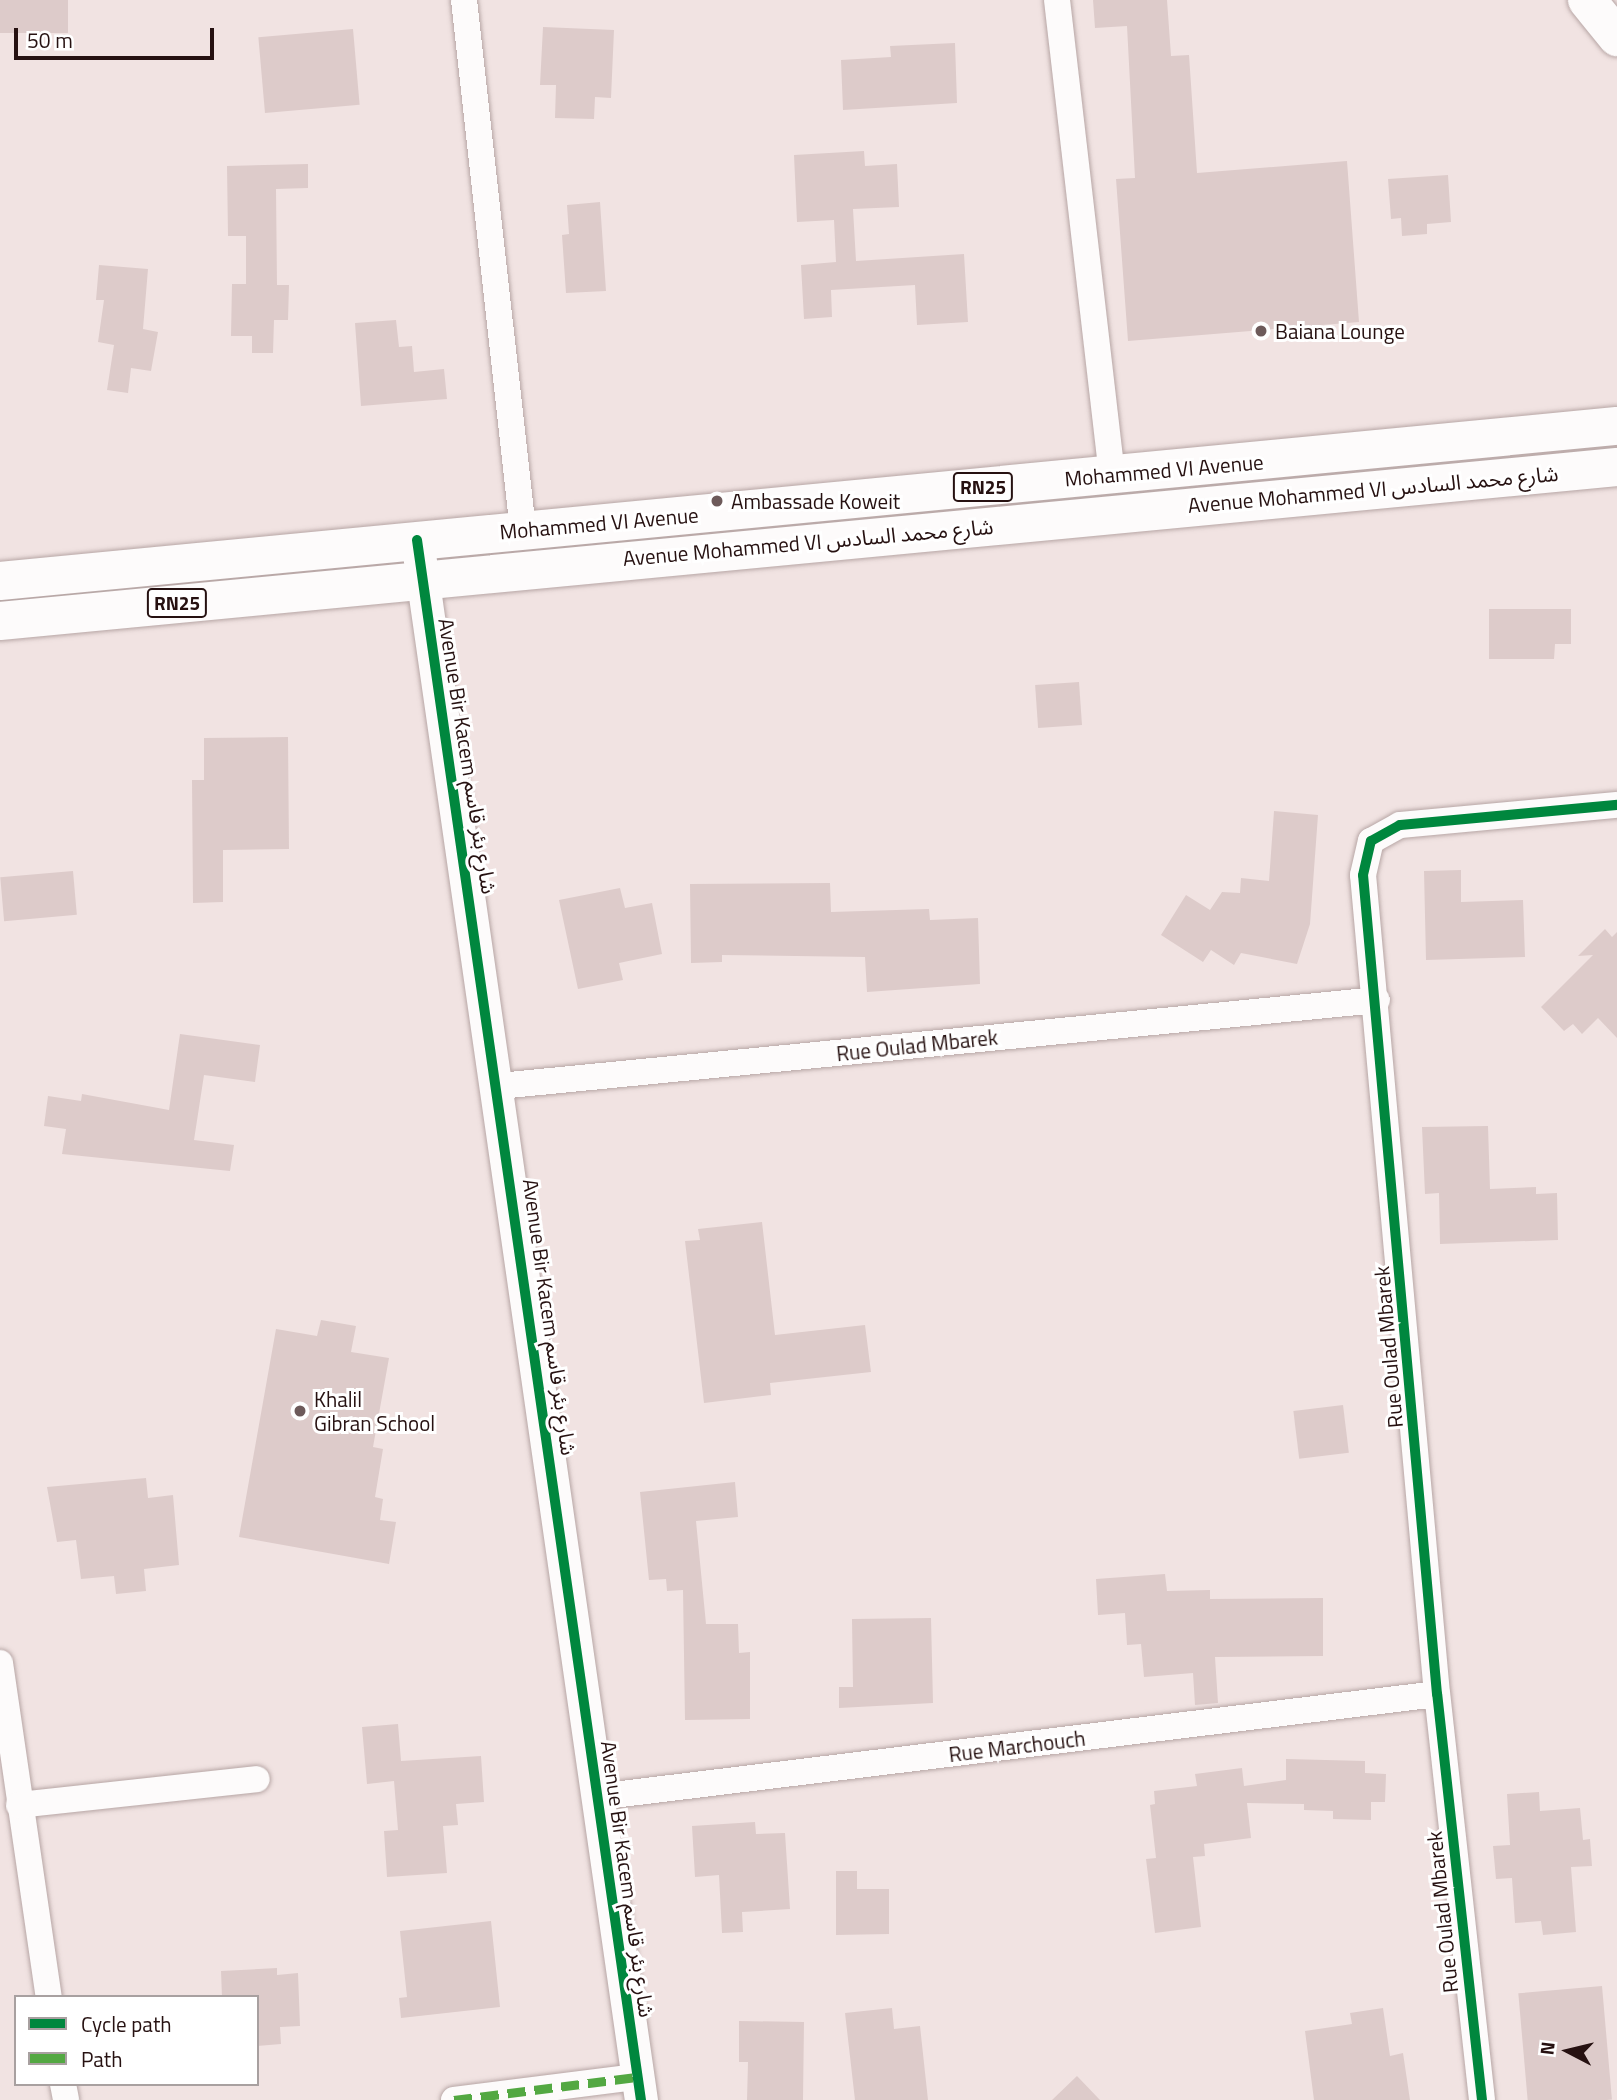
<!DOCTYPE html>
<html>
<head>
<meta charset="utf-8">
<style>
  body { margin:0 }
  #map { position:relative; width:1617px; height:2100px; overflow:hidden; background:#f1e3e2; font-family:"Titillium Web","Noto Sans Arabic",sans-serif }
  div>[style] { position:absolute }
  .building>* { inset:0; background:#ddcbca; transform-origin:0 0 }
  .roads { filter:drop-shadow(0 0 2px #b7a6a5) drop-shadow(0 0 2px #b7a6a5) }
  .minor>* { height:26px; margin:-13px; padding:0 13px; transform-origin:13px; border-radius:13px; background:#fdfbfb }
  .tertiary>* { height:33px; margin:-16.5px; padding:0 16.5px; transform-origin:16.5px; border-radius:16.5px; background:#fdfbfb }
  .primary>* { height:38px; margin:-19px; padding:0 19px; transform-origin:19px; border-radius:19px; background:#fdfbfb }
  .trunk>* { height:38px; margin:-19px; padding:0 19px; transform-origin:19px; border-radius:19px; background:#fdfbfb }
  .quiet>* { height:9px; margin-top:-4.5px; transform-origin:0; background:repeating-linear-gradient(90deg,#53a842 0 18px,transparent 0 27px) }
  .cycleway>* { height:10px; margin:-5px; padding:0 5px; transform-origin:5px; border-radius:5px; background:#00873e }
  .dots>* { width:19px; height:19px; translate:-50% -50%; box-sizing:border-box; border:4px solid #fff; border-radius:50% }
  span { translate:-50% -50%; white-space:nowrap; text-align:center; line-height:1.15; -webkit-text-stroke:6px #fff; paint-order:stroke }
  .shield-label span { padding:2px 5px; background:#fff; border:2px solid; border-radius:5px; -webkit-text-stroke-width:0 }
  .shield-label { font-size:19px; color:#261111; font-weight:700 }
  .poi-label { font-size:21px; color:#261111 }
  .left { translate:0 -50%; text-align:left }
  .street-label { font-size:21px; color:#261111 }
  .legend { position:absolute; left:14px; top:1995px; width:245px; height:91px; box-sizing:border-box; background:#fff; border:2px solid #a8a0a0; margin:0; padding:9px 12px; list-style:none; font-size:21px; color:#261111 }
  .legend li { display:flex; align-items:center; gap:14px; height:35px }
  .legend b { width:35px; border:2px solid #a8a0a0 }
  .north { position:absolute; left:1533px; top:2016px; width:70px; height:70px; -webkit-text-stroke:5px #fff; paint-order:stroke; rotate:277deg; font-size:19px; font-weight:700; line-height:28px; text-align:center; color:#261111 }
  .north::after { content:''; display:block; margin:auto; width:24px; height:32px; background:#261111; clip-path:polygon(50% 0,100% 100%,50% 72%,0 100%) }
  .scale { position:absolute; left:14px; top:28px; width:200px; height:32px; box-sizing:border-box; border:4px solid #261111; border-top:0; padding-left:9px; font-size:21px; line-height:24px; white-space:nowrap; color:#261111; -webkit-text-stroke:5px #fff; paint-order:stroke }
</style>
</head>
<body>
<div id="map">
  <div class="building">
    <div style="left:0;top:0;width:68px;height:33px"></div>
    <div style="clip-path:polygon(1093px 0,1167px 0,1171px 56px,1189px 55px,1197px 173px,1347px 161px,1359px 322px,1128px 341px,1116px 179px,1135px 178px,1127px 26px,1095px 28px)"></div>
    <div style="clip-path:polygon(543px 27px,614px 30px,611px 98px,595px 97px,594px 119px,555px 118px,556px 85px,540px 85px)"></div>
    <div style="left:353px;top:29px;width:76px;height:95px;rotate:85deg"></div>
    <div style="clip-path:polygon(955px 43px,957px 103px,843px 110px,841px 60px,891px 57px,890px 46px)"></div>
    <div style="clip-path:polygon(864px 151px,865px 166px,897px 164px,899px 207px,853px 209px,856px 261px,964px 254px,968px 322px,917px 325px,915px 285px,831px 290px,832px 317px,804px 319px,801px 265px,836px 262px,834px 220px,797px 222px,794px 155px)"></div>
    <div style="clip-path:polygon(308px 164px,308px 188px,276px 189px,277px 285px,289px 285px,288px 320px,274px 320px,273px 353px,252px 353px,252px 336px,231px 336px,232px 284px,246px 284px,246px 236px,228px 236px,227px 166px)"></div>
    <div style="clip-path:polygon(1448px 175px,1451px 222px,1427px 224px,1427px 234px,1402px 236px,1401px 218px,1391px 219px,1388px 179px)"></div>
    <div style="clip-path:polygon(600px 202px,606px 291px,566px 293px,562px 235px,569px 234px,567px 205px)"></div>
    <div style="clip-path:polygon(99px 265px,148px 269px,143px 329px,158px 332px,151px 371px,131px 368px,128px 393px,107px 390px,114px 345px,98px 342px,104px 300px,96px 300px)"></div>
    <div style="clip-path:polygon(396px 320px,399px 347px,412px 346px,414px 372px,444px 369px,447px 399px,361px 406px,355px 323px)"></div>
    <div style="clip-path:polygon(1489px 609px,1571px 609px,1571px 644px,1555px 644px,1554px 659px,1489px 659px)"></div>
    <div style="left:1079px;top:682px;width:43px;height:44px;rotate:86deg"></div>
    <div style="clip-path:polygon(288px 737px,289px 849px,223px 850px,223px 902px,193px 903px,192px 780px,204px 780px,204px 738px)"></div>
    <div style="clip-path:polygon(1274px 811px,1318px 815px,1310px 924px,1297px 964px,1241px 953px,1234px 965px,1211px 950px,1203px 962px,1161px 935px,1186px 895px,1210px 910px,1222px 892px,1240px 893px,1241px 878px,1269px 881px)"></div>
    <div style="clip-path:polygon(1461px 870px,1461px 902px,1523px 900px,1525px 957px,1426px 960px,1424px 871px)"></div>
    <div style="left:73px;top:871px;width:44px;height:73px;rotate:85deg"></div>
    <div style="clip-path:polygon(830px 883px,831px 912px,929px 909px,930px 920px,978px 918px,980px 984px,867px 992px,865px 957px,722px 955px,722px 962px,691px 963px,690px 884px)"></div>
    <div style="clip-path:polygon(620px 888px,625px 908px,652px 903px,662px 954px,619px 963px,623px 980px,578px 989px,559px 900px)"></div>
    <div style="clip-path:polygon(1605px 929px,1612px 937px,1617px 932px,1617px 1038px,1598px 1018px,1582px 1034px,1573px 1024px,1564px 1031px,1541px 1007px,1593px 955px,1578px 956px)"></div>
    <div style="clip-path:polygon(180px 1034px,260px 1045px,255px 1082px,204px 1075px,194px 1140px,234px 1145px,230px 1171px,62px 1154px,66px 1129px,44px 1126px,48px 1096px,81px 1101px,82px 1094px,169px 1110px)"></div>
    <div style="clip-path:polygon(1488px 1126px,1490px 1189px,1536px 1187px,1536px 1194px,1557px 1193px,1558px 1240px,1440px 1244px,1439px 1193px,1425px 1194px,1422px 1127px)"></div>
    <div style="clip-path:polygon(762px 1222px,775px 1335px,865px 1325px,871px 1372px,770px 1383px,771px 1395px,704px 1403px,685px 1241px,700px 1240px,698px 1229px)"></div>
    <div style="clip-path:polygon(321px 1320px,356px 1326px,351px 1352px,389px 1358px,373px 1447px,383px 1449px,375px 1497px,383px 1499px,380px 1520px,396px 1522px,389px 1564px,239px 1537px,276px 1329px,317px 1336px)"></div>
    <div style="left:1343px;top:1405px;width:48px;height:50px;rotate:83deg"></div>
    <div style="clip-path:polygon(146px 1478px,148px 1498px,173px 1495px,179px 1565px,144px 1569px,146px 1591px,116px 1594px,114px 1576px,81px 1579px,76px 1540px,57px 1542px,47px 1487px)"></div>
    <div style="clip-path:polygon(735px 1482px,738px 1517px,696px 1521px,706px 1624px,738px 1624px,739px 1653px,750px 1652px,750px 1719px,685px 1720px,683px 1590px,667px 1591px,666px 1579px,649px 1580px,640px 1492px)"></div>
    <div style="clip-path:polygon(1165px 1574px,1167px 1591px,1210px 1590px,1210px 1599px,1323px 1598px,1323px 1656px,1215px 1657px,1218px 1703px,1195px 1705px,1193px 1673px,1144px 1677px,1141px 1644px,1127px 1645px,1125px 1613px,1098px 1615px,1096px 1579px)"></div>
    <div style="clip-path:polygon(931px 1618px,933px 1703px,839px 1708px,839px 1687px,853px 1687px,852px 1619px)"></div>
    <div style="clip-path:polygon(398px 1724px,401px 1761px,481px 1756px,484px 1802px,456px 1804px,458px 1825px,443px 1826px,447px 1873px,387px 1877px,384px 1831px,398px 1830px,394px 1781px,367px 1784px,362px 1727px)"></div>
    <div style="clip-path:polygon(1286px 1759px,1365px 1761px,1365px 1773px,1386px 1774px,1385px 1802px,1371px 1802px,1371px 1820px,1333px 1819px,1333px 1811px,1304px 1810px,1304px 1804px,1247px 1803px,1251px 1838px,1204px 1844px,1205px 1856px,1193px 1857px,1201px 1927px,1155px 1933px,1146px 1859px,1156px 1858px,1150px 1805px,1155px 1804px,1154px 1791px,1197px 1786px,1195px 1774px,1242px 1768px,1244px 1786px,1286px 1780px)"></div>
    <div style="clip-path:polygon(1539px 1792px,1540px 1811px,1580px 1808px,1583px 1840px,1590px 1839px,1592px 1866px,1571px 1867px,1576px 1932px,1543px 1935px,1541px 1921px,1515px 1923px,1512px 1878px,1496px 1879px,1493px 1846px,1510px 1845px,1507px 1794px)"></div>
    <div style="clip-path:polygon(755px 1822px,756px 1834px,785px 1833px,790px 1909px,742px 1912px,743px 1932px,722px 1933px,719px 1875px,695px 1877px,692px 1826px)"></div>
    <div style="clip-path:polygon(836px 1871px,857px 1871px,857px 1889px,889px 1889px,889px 1934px,836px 1935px)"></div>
    <div style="clip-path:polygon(491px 1921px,500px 2007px,401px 2018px,399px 1998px,407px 1997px,400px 1931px)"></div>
    <div style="clip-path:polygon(277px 1968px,277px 1975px,298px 1973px,300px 2026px,280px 2027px,281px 2044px,257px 2046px,257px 1997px,222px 1997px,221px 1971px)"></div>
    <div style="left:1602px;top:1986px;width:114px;height:84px;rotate:85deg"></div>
    <div style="clip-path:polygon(892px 2008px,894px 2029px,920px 2026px,928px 2100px,855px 2100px,845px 2013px)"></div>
    <div style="clip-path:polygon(1383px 2008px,1390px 2056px,1403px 2053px,1410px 2100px,1314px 2100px,1305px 2031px,1352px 2024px,1350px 2013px)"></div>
    <div style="clip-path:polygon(739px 2021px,804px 2022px,803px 2100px,747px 2100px,748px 2062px,739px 2062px)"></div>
    <div style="clip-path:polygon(1077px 2076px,1100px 2100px,1052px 2100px)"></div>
  </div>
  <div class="roads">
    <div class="minor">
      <div style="left:464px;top:0;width:533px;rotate:83.65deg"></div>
      <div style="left:1057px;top:0;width:478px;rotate:83.4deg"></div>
      <div style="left:499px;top:1086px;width:882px;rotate:-5.59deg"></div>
      <div style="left:0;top:1663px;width:338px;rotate:81.7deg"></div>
      <div style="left:597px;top:1797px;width:846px;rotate:-6.99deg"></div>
      <div style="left:19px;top:1805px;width:239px;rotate:-6.2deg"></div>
      <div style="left:63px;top:2084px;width:16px;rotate:79deg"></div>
      <div style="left:454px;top:2100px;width:184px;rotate:-7.2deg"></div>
      <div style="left:1482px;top:2100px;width:408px;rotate:-96.3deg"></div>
      <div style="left:1437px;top:1694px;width:822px;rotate:-95.16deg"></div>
      <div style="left:1363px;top:875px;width:35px;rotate:-77deg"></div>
      <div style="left:1371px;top:841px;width:33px;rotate:-29deg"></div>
      <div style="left:1400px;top:825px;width:218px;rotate:-5.3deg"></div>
    </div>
    <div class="tertiary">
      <div style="left:419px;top:554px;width:1562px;rotate:81.83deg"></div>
    </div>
    <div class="primary">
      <div style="left:0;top:581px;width:1624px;rotate:-5.48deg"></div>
      <div style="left:0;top:621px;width:1624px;rotate:-5.44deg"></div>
    </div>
    <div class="trunk">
      <div style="left:1587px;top:0;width:48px;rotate:51deg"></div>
    </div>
  </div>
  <div class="quiet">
    <div style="left:454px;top:2100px;width:184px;rotate:-7.2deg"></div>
  </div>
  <div class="cycleway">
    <div style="left:417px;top:540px;width:1576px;rotate:81.83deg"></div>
    <div style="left:1482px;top:2100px;width:408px;rotate:-96.3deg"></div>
    <div style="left:1437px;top:1694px;width:822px;rotate:-95.16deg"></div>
    <div style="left:1363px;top:875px;width:35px;rotate:-77deg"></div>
    <div style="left:1371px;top:841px;width:33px;rotate:-29deg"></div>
    <div style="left:1400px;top:825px;width:218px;rotate:-5.3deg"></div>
  </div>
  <div class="dots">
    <div style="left:1261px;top:331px;background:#6d5a5a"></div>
    <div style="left:717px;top:501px;background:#6d5a5a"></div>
    <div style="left:300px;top:1411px;background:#6d5a5a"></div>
  </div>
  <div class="shield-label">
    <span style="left:983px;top:487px">RN25</span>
    <span style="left:177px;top:603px">RN25</span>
  </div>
  <div class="poi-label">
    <span class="left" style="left:1275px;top:331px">Baiana Lounge</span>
    <span class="left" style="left:731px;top:501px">Ambassade Koweit</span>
    <span class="left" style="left:314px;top:1411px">Khalil<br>Gibran School</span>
  </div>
  <div class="street-label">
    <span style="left:1164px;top:470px;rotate:-5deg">Mohammed VI Avenue</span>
    <span style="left:1373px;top:489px;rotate:-5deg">Avenue Mohammed VI شارع محمد السادس</span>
    <span style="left:599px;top:523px;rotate:-5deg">Mohammed VI Avenue</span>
    <span style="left:808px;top:542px;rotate:-5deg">Avenue Mohammed VI شارع محمد السادس</span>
    <span style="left:468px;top:756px;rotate:81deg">Avenue Bir Kacem شارع بئر قاسم</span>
    <span style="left:917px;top:1045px;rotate:-6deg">Rue Oulad Mbarek</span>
    <span style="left:550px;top:1317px;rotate:82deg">Avenue Bir Kacem شارع بئر قاسم</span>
    <span style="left:1388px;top:1347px;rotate:-95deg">Rue Oulad Mbarek</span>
    <span style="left:1017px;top:1746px;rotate:-7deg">Rue Marchouch</span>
    <span style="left:628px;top:1879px;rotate:82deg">Avenue Bir Kacem شارع بئر قاسم</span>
    <span style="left:1442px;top:1912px;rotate:-96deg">Rue Oulad Mbarek</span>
  </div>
  <ul class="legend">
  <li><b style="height:9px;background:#00873e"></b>Cycle path</li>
  <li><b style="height:9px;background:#53a842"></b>Path</li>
  </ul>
  <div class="north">N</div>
  <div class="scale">50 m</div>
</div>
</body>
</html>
